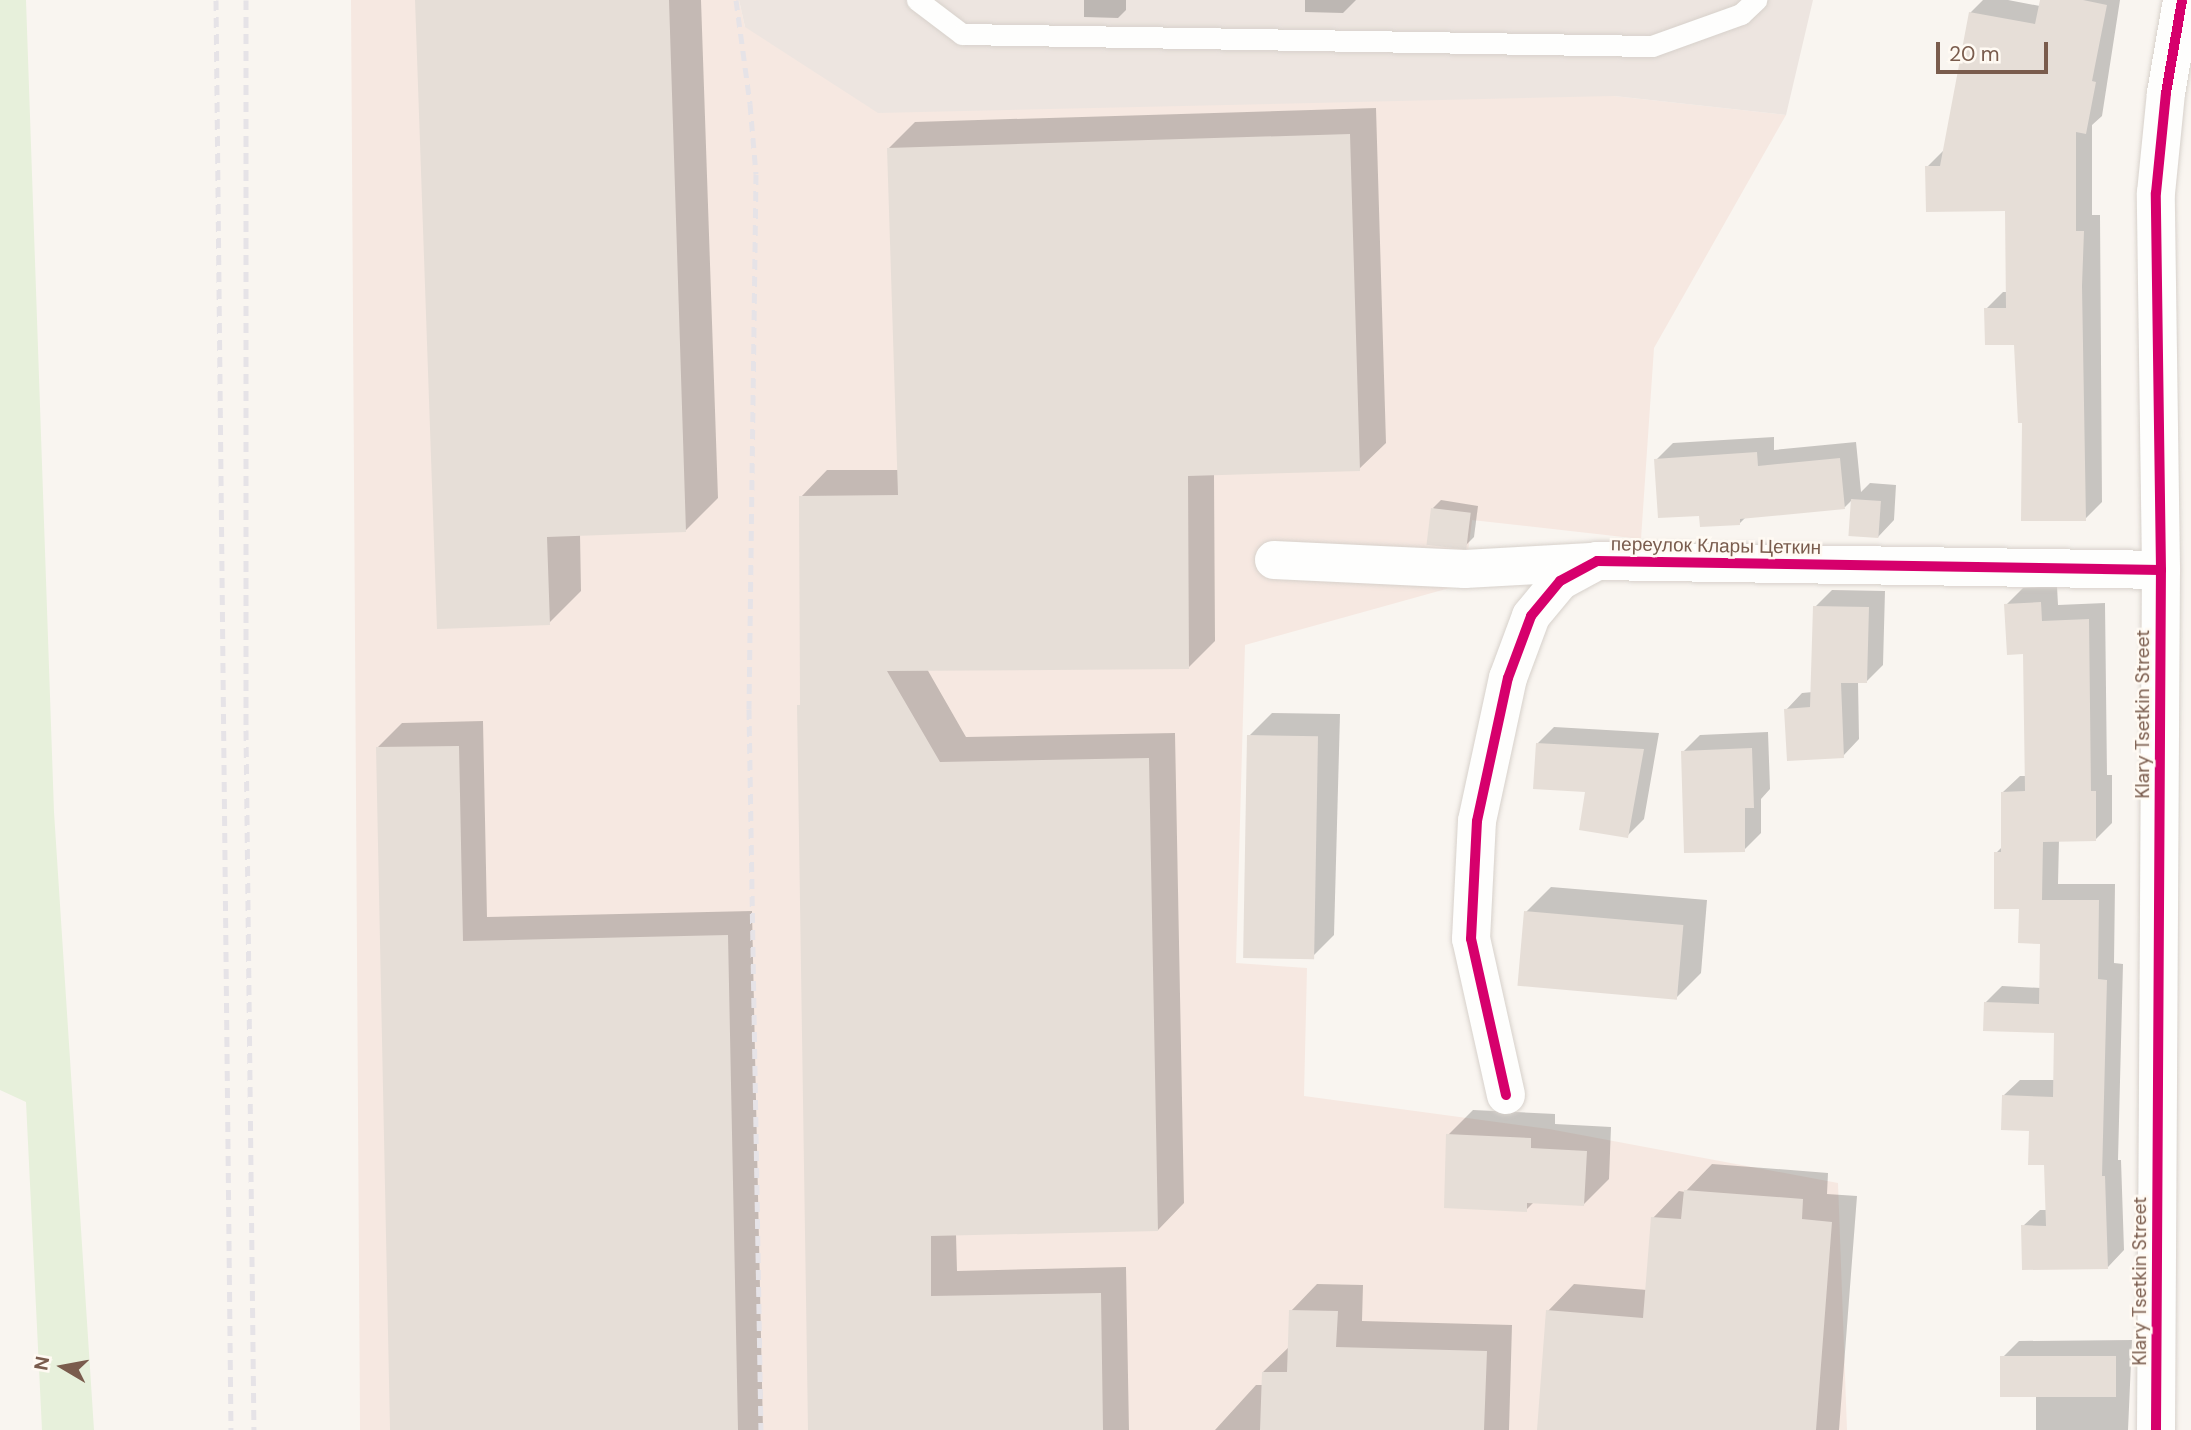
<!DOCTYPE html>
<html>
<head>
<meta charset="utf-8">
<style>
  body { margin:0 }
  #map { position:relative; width:2191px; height:1430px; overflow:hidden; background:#f9f5f0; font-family:"DM Sans",sans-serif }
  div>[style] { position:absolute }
  .commercial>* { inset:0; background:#f6e8e1 }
  .industrial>* { inset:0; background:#ede5e0 }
  .green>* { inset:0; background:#e7f0db }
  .shadow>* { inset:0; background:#0003 }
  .building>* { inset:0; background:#e6ded7; transform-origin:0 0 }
  .roads { filter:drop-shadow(0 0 2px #d7d1cb) drop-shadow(0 0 2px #d7d1cb) }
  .service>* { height:21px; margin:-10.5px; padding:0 10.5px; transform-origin:10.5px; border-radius:10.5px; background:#fefefd }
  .minor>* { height:38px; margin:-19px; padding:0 19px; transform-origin:19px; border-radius:19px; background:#fefefd }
  .rail>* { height:5px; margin-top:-2.5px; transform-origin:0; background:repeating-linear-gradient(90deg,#e6e3e7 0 10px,transparent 0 17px) }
  .cycleway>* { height:10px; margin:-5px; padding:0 5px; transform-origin:5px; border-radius:5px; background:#d6006c }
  span { translate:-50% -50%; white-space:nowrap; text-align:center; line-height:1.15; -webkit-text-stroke:5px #fffaf3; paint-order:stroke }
  .street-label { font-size:19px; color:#7a5c4d }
  .north { position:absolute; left:28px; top:1332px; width:70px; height:70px; -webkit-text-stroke:5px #fffaf3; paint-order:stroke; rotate:280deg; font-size:19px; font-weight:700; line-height:28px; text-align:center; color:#7a5c4d }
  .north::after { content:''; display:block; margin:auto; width:24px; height:32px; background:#7a5c4d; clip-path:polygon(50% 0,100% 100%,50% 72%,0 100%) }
  .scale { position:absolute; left:1936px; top:42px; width:112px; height:32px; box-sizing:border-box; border:4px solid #7a5c4d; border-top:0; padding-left:9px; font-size:21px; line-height:24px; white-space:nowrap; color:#7a5c4d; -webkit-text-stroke:5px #fffaf3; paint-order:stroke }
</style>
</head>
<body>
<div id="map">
  <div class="commercial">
    <div style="clip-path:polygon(351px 0,739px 0,745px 27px,1614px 96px,1786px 115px,1654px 348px,1641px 539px,1472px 520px,1464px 584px,1245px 645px,1236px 963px,1307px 968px,1304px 1096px,1549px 1129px,1838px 1183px,1847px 1430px,360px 1430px)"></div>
  </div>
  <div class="industrial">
    <div style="clip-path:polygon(739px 0,1813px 0,1786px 115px,1614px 96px,878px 113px,745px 27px)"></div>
  </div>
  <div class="green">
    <div style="clip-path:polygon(0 0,26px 0,54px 812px,94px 1430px,42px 1430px,26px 1102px,0 1090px)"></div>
  </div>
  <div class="shadow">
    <div style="clip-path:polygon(417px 0,701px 0,718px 498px,686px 530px,580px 534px,581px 591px,549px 623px)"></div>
    <div style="clip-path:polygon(1084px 0,1126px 0,1126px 10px,1118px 18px,1084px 17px)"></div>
    <div style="clip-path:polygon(1305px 0,1356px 0,1343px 13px,1305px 12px)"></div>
    <div style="clip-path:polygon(1983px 0,2008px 0,2040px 6px,2042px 0,2120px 0,2102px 116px,2092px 125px,2092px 215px,2100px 215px,2102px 502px,2085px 519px,2024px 421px,2016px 343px,1986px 309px,2003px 292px,2007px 292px,2007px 209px,1927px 167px,1944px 150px,1970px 13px)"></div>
    <div style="clip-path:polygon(1376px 108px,1386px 443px,1359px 469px,1214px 474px,1215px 641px,1188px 668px,927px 669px,966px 737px,1175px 733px,1184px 1203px,1158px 1230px,956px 1234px,957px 1271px,1126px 1267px,1129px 1430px,810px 1430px,799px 706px,802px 703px,801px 497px,827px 470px,899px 470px,889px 148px,915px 122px)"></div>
    <div style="clip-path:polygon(1774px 437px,1774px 450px,1856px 442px,1861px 492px,1870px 483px,1896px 485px,1894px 520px,1878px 537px,1851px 535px,1853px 499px,1845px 507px,1746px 517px,1740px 523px,1701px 514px,1656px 460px,1673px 443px)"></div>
    <div style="clip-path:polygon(1441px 500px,1478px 506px,1474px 537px,1466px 545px,1433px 508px)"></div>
    <div style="clip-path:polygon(2057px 586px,2058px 605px,2105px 603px,2107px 775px,2112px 775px,2112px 823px,2095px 840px,2059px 840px,2058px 884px,2115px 884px,2114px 963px,2123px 964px,2118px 1160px,2121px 1160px,2124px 1250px,2108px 1267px,2023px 1226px,2040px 1210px,2048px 1210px,2046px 1163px,2030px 1130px,2003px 1096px,2020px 1080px,2055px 1080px,2056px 1031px,1985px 1003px,2002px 986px,2041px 988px,2042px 942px,2021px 907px,1996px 853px,2003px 846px,2003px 792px,2020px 776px,2027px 776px,2024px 653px,2006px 605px,2023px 588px)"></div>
    <div style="clip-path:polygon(1832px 590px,1885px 591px,1883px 665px,1867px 681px,1858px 681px,1859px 739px,1843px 756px,1786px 710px,1802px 693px,1813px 692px,1815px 607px)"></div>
    <div style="clip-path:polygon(1272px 713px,1340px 714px,1334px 935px,1311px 958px,1249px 736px)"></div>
    <div style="clip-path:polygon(483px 721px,487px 917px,752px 911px,763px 1430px,392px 1430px,377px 748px,402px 723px)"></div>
    <div style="clip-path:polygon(1554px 727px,1659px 733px,1644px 819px,1627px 836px,1587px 790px,1537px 744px)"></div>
    <div style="clip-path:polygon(1768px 732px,1770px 789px,1761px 799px,1761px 833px,1744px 850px,1683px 752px,1700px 735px)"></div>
    <div style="clip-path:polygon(1551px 887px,1707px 900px,1701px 973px,1676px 998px,1526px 912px)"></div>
    <div style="clip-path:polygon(1473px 1110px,1555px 1114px,1555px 1124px,1611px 1127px,1609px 1179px,1584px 1204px,1534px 1202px,1526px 1210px,1448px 1135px)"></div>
    <div style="clip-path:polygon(1712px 1164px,1828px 1173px,1827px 1194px,1857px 1196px,1839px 1430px,1538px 1430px,1548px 1311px,1574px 1284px,1647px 1290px,1653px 1218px,1679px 1191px,1685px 1192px)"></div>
    <div style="clip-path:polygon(1317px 1284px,1363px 1285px,1362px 1321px,1512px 1325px,1509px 1430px,1215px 1430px,1256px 1385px,1263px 1385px,1263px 1372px,1290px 1346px,1291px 1311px)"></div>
    <div style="clip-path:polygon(2132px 1340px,2128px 1430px,2036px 1430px,2036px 1396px,2002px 1358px,2019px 1341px)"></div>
  </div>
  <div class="building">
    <div style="clip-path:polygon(415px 0,669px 0,686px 532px,547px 537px,550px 625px,437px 629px)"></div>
    <div style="clip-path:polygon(2040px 0,2083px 0,2107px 5px,2092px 81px,2096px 82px,2086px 134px,2076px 132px,2076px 231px,2084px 231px,2082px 286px,2086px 521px,2021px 521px,2022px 423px,2018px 423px,2014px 345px,1985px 345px,1984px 308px,2006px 308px,2005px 211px,1926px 212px,1925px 166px,1940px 166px,1969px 12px,2035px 24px)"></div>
    <div style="clip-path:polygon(1350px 134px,1360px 471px,1188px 476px,1189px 669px,887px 671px,940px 762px,1149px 758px,1158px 1231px,931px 1236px,931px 1296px,1101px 1293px,1103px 1430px,808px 1430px,797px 705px,800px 705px,799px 496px,898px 495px,887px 148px)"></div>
    <div style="clip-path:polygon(1757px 452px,1758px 466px,1840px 458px,1845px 509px,1740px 519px,1740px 525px,1700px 527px,1699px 516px,1658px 518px,1654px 459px)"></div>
    <div style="left:1851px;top:499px;width:30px;height:37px;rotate:4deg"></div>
    <div style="left:1431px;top:508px;width:40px;height:37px;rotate:7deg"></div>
    <div style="clip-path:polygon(2041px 602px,2042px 621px,2089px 619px,2091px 791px,2096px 791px,2096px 841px,2043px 842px,2042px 900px,2099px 900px,2098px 979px,2107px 980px,2102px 1176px,2105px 1176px,2108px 1269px,2022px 1270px,2021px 1225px,2046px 1226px,2044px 1165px,2028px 1165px,2029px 1131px,2001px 1130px,2002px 1095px,2053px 1097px,2054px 1033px,1983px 1031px,1984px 1002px,2039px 1004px,2040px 944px,2018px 943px,2019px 909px,1994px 909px,1994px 852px,2001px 852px,2001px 792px,2025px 791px,2023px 654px,2007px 655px,2004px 604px)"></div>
    <div style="clip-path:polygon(1813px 606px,1869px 607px,1867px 683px,1841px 683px,1844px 758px,1787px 761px,1784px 709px,1810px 707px)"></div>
    <div style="left:1247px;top:735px;width:71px;height:223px;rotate:1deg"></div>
    <div style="clip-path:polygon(1536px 743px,1644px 749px,1628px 838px,1579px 830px,1585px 792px,1533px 789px)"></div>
    <div style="clip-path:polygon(459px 746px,463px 941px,728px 935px,738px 1430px,390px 1430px,376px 747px)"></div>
    <div style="clip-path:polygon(1752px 748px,1754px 808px,1745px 808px,1745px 852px,1684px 853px,1681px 751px)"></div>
    <div style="left:1524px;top:911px;width:160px;height:75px;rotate:5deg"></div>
    <div style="clip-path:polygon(1446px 1134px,1531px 1138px,1531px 1148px,1587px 1151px,1584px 1206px,1527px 1203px,1527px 1212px,1444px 1208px)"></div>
    <div style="clip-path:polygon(1684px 1190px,1803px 1199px,1802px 1219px,1832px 1222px,1816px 1430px,1537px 1430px,1546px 1310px,1643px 1318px,1651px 1217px,1681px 1219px)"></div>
    <div style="clip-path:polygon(1289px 1310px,1338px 1311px,1336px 1347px,1487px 1351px,1484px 1430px,1260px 1430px,1262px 1372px,1287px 1372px)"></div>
    <div style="left:2116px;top:1356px;width:41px;height:116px;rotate:90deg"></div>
  </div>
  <div class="roads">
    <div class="service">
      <div style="left:917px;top:0;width:56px;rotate:37.1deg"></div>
      <div style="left:962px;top:34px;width:690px;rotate:1deg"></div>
      <div style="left:1652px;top:46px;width:95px;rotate:-19.8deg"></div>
      <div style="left:1741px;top:14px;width:21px;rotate:-43deg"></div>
    </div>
    <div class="minor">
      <div style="left:1274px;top:560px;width:191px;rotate:2.7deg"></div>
      <div style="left:1465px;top:569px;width:126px;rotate:-3.2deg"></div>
      <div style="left:1506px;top:1095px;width:160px;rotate:-102.6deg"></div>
      <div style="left:1471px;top:939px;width:118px;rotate:-87.1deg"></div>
      <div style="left:1477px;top:821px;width:146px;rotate:-77.8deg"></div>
      <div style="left:1508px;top:678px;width:66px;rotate:-69.6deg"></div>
      <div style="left:1531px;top:616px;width:45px;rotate:-50.4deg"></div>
      <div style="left:1560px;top:581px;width:42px;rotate:-28.4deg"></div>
      <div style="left:1597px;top:561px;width:564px;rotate:0.91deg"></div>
      <div style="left:2156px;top:1430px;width:860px;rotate:-89.67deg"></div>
      <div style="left:2161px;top:570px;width:377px;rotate:-90.8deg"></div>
      <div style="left:2156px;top:193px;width:100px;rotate:-84.3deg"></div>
      <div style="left:2166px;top:93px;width:94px;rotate:-80.2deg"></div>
    </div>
  </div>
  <div class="rail">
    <div style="left:216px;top:0;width:1430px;rotate:89.4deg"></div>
    <div style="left:246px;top:0;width:730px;rotate:90deg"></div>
    <div style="left:246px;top:730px;width:700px;rotate:89.35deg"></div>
    <div style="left:736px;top:0;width:105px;rotate:82.3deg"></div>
    <div style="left:750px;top:104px;width:70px;rotate:85.1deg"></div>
    <div style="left:756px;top:174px;width:535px;rotate:90.75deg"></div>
    <div style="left:749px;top:709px;width:721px;rotate:89.05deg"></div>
  </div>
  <div class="cycleway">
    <div style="left:1506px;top:1095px;width:160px;rotate:-102.6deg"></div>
    <div style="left:1471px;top:939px;width:118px;rotate:-87.1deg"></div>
    <div style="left:1477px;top:821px;width:146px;rotate:-77.8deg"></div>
    <div style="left:1508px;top:678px;width:66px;rotate:-69.6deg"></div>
    <div style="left:1531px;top:616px;width:45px;rotate:-50.4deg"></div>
    <div style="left:1560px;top:581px;width:42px;rotate:-28.4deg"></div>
    <div style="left:1597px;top:561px;width:564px;rotate:0.91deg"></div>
    <div style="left:2156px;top:1430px;width:860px;rotate:-89.67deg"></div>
    <div style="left:2161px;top:570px;width:377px;rotate:-90.8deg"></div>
    <div style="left:2156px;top:193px;width:100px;rotate:-84.3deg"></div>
    <div style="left:2166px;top:93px;width:94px;rotate:-80.2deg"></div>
  </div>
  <div class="street-label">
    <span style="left:1716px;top:546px;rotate:1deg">переулок Клары Цеткин</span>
    <span style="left:2143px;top:714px;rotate:-90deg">Klary Tsetkin Street</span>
    <span style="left:2140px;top:1281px;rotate:-90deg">Klary Tsetkin Street</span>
  </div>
  <div class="north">N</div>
  <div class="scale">20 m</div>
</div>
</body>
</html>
